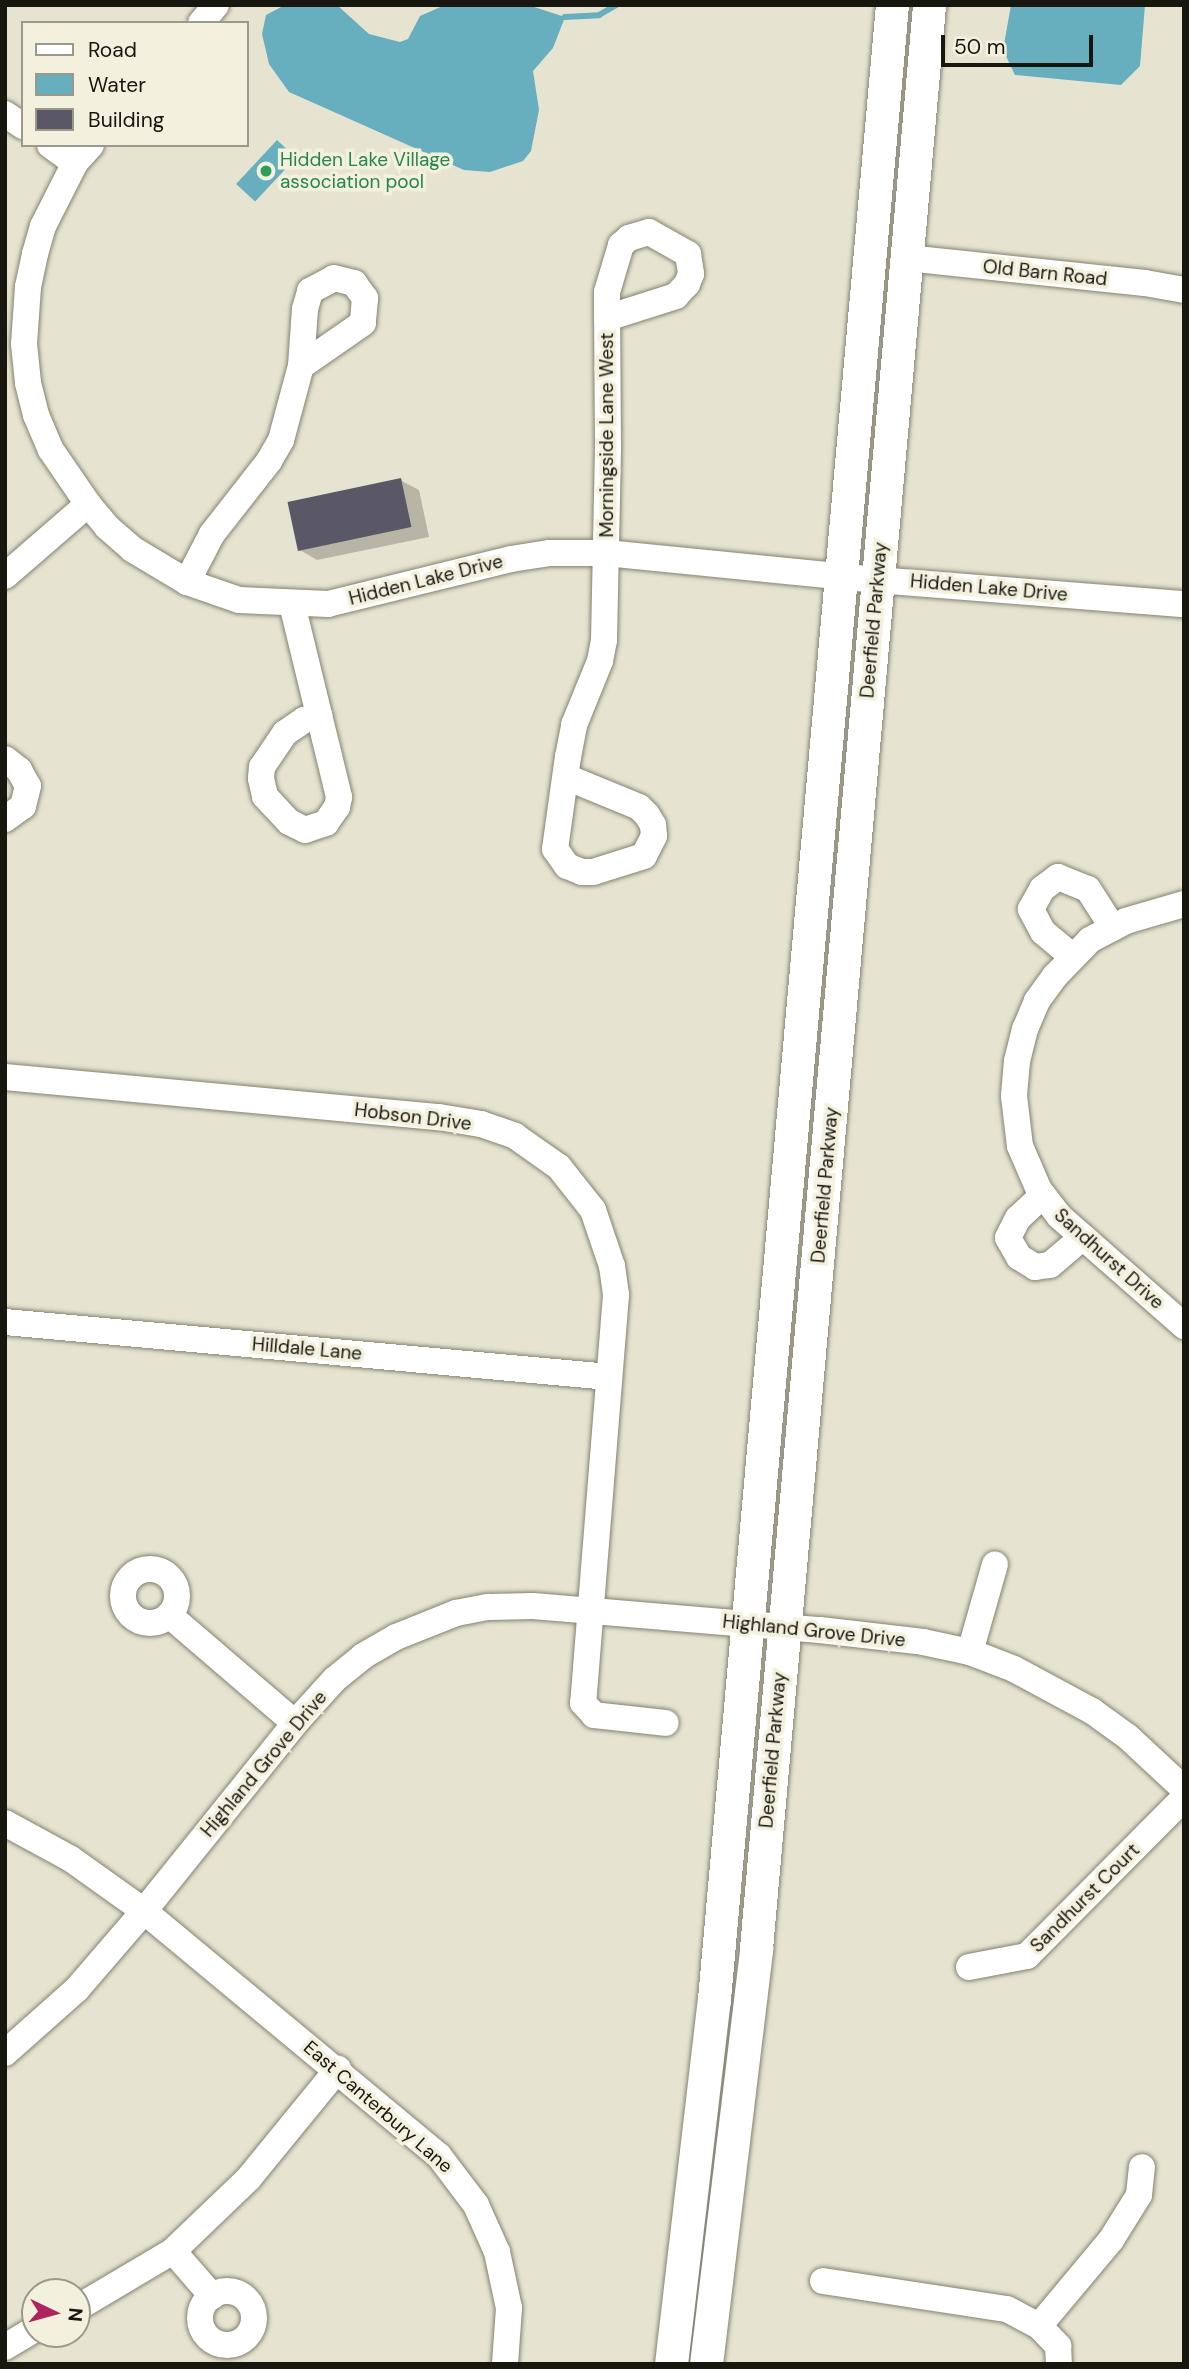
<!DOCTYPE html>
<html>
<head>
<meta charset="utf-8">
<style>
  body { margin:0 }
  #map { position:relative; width:1189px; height:2369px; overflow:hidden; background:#e6e3d0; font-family:"DM Sans",sans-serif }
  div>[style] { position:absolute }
  .water>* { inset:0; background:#67afbe; transform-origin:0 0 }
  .shadow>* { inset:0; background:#0003 }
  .stream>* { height:6px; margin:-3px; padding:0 3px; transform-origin:3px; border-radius:3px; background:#67afbe }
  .building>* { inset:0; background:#5a5767; transform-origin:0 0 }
  .roads { filter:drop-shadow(0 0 2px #858271) drop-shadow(0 0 2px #858271) }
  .minor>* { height:26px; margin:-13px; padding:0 13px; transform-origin:13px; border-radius:13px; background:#fff }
  .minor>.ring { margin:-13px; padding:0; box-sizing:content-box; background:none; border:26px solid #fff; border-radius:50% }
  .major>* { height:33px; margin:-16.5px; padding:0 16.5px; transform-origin:16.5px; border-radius:16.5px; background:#fff }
  .dots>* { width:19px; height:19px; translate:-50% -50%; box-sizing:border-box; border:4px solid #f3f0dd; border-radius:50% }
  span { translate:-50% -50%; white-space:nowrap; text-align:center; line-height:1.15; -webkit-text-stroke:7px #f3f0dd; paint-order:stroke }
  .leisure-label { font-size:19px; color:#27864d }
  .left { translate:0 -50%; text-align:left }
  .street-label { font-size:19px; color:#17160f }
  .frame { position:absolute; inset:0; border:7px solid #17160f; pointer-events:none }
  .legend { position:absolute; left:21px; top:21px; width:228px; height:126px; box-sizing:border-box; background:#f3f0dd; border:2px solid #9b998b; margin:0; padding:9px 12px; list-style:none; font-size:21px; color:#17160f }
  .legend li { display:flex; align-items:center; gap:14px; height:35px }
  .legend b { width:35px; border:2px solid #9b998b }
  .north { position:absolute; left:21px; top:2278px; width:70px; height:70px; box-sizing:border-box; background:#f3f0dd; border:2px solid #9b998b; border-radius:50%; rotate:95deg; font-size:19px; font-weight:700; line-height:28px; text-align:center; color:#17160f }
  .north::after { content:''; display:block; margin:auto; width:24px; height:32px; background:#b0245e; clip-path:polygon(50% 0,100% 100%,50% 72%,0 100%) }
  .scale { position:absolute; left:941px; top:35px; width:152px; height:32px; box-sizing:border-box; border:4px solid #17160f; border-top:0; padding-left:9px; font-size:21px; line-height:24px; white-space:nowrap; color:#17160f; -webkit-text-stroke:5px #f3f0dd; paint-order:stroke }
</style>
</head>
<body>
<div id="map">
  <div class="water">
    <div style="clip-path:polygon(285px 5px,337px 5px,369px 34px,400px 42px,408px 39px,420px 16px,445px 5px,528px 5px,565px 17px,553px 48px,533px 71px,539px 110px,531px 151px,523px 161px,490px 172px,464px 170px,289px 92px,269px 64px,262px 34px,266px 15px)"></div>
    <div style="clip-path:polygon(1011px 5px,1145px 5px,1140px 66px,1121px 85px,1015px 75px,1003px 50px)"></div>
    <div style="left:277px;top:140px;width:26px;height:60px;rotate:43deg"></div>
  </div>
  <div class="shadow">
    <div style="clip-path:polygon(400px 480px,419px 490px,429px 537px,317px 560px,298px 549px)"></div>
  </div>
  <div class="stream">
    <div style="left:565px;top:17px;width:34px;rotate:-3deg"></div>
    <div style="left:599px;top:15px;width:20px;rotate:-30deg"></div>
  </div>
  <div class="building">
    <div style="left:401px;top:478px;width:50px;height:116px;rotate:78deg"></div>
  </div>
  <div class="roads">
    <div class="minor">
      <div style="left:201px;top:23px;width:23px;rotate:-50deg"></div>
      <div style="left:5px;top:114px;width:22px;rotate:34deg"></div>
      <div style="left:50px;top:145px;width:31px;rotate:36deg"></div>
      <div style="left:91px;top:145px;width:24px;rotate:132deg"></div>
      <div style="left:75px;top:163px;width:71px;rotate:116.9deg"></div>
      <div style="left:43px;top:226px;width:29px;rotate:106deg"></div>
      <div style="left:35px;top:254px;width:34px;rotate:102deg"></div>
      <div style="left:28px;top:287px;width:57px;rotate:94deg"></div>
      <div style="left:24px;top:344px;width:39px;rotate:84deg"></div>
      <div style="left:28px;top:383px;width:33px;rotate:76deg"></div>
      <div style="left:36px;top:415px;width:38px;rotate:67deg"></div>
      <div style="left:51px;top:450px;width:65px;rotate:55.6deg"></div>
      <div style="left:88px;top:504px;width:30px;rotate:50deg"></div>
      <div style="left:107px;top:527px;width:33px;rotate:41deg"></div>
      <div style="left:132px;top:549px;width:64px;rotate:31deg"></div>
      <div style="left:187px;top:582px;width:55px;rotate:19.1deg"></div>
      <div style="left:239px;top:600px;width:89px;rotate:2.6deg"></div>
      <div style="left:328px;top:604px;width:188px;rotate:-13.8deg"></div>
      <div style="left:511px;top:559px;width:38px;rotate:-9deg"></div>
      <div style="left:549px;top:553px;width:57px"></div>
      <div style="left:606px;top:553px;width:272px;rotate:5.7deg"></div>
      <div style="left:877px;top:580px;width:308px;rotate:4.5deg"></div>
      <div style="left:907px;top:258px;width:239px;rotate:6deg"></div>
      <div style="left:1145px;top:283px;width:40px;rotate:10deg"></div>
      <div style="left:5px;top:576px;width:110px;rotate:-40.9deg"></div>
      <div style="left:187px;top:582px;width:54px;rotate:-62.5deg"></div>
      <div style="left:212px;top:534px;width:93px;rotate:-52deg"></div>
      <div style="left:269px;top:461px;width:24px;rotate:-60deg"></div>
      <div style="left:281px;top:440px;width:77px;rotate:-74.9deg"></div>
      <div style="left:301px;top:366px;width:57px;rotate:-86deg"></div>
      <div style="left:305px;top:309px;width:19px;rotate:-74deg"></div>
      <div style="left:310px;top:291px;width:27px;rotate:-28deg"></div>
      <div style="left:334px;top:278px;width:21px;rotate:14deg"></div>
      <div style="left:354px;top:283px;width:19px;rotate:54deg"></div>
      <div style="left:365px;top:298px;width:25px;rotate:95deg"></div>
      <div style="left:363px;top:323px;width:75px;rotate:145.3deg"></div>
      <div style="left:292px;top:604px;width:199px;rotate:76.3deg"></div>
      <div style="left:339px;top:797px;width:10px;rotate:101deg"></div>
      <div style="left:337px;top:807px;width:19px;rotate:125deg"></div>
      <div style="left:326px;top:823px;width:22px;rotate:162deg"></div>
      <div style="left:305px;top:830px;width:18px;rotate:-153deg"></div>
      <div style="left:289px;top:822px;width:35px;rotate:-133deg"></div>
      <div style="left:265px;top:796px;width:18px;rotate:-103deg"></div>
      <div style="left:261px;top:778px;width:11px;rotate:-85deg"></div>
      <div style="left:262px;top:767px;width:41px;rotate:-55.9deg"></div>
      <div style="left:285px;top:733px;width:23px;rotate:-34deg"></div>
      <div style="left:304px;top:720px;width:16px;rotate:-15deg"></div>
      <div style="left:5px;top:759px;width:18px;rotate:38deg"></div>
      <div style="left:19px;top:770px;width:18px;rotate:61deg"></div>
      <div style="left:28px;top:786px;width:21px;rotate:104deg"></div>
      <div style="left:23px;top:806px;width:22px;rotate:144deg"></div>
      <div style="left:566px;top:777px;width:79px;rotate:22.3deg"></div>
      <div style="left:639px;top:807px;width:11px;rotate:45deg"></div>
      <div style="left:647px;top:815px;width:12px;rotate:59deg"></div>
      <div style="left:653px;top:825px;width:11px;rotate:85deg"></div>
      <div style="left:654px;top:836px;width:22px;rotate:117deg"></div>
      <div style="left:644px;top:856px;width:53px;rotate:162.6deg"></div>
      <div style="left:593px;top:872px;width:11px;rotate:180deg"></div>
      <div style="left:582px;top:872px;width:16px;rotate:-158deg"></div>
      <div style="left:567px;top:866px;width:21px;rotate:-125deg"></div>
      <div style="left:555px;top:849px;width:93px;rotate:-82deg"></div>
      <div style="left:568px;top:757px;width:33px;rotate:-79deg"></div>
      <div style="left:574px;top:725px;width:69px;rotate:-67.9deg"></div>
      <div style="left:600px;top:661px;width:21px;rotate:-79deg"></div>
      <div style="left:604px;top:640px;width:193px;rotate:-88.8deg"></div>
      <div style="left:608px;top:447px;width:129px;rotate:-90.4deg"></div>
      <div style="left:607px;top:318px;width:26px;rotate:-90deg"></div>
      <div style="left:607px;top:292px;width:49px;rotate:-73.4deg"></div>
      <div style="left:621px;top:245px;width:11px;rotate:-41deg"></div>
      <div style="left:629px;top:238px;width:21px;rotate:-17deg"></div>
      <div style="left:649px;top:232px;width:45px;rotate:29.4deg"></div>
      <div style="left:688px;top:254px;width:20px;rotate:81deg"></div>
      <div style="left:691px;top:274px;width:11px;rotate:112deg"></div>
      <div style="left:687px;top:284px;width:16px;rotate:133deg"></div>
      <div style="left:676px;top:296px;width:72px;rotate:162.3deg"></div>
      <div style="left:1184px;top:904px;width:60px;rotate:163.7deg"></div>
      <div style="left:1126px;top:921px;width:41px;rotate:152.2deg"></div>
      <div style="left:1090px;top:940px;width:50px;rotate:134.2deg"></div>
      <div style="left:1055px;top:976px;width:31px;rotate:126deg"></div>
      <div style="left:1037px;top:1001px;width:30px;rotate:113deg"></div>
      <div style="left:1025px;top:1029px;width:33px;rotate:104deg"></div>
      <div style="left:1017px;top:1061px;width:35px;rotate:95deg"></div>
      <div style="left:1014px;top:1096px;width:50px;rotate:83.2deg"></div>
      <div style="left:1020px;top:1146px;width:48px;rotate:66.6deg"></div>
      <div style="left:1039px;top:1190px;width:33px;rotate:52deg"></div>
      <div style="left:1059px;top:1216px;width:167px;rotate:41.3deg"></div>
      <div style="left:1073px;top:957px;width:39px;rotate:-140deg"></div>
      <div style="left:1043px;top:932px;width:26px;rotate:-118deg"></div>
      <div style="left:1031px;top:909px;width:23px;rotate:-61deg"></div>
      <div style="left:1042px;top:889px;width:20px;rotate:-37deg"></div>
      <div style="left:1058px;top:877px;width:32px;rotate:22deg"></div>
      <div style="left:1088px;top:889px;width:46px;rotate:57.3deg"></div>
      <div style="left:5px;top:1077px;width:436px;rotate:5.3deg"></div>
      <div style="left:439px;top:1117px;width:43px;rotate:9.5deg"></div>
      <div style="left:481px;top:1124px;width:36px;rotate:19deg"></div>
      <div style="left:515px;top:1136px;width:54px;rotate:35.2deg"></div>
      <div style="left:559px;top:1167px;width:55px;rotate:51.7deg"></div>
      <div style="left:593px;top:1210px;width:59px;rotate:71.3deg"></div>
      <div style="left:612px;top:1266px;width:29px;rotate:82deg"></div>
      <div style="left:616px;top:1295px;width:409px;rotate:94.6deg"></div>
      <div style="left:583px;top:1703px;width:16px;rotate:47deg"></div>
      <div style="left:594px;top:1715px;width:72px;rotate:6.3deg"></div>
      <div style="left:1043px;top:1195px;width:34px;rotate:137deg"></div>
      <div style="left:1018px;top:1218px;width:22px;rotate:117deg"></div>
      <div style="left:1008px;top:1238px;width:22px;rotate:60deg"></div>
      <div style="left:1019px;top:1257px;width:19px;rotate:32deg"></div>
      <div style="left:1035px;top:1267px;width:15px;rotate:-8deg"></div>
      <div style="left:1050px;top:1265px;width:43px;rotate:-40.3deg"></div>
      <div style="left:5px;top:1322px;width:606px;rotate:5.2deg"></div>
      <div class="ring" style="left:123px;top:1569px;width:28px;height:28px"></div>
      <div style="left:169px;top:1615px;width:166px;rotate:40.6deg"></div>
      <div style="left:970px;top:1652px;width:91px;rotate:-74.1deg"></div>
      <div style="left:5px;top:1823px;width:75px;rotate:28.6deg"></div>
      <div style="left:71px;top:1859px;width:90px;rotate:35.5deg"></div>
      <div style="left:144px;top:1911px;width:383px;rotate:39.7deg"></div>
      <div style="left:439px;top:2156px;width:61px;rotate:52.9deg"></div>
      <div style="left:476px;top:2205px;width:51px;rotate:65.9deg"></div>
      <div style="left:497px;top:2252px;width:57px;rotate:77.9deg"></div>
      <div style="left:509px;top:2308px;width:56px;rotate:94.1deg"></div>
      <div style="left:969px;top:1967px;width:59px;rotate:-10.7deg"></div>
      <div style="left:1027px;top:1956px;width:223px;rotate:-45.2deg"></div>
      <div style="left:5px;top:2053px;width:96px;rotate:-41.6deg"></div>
      <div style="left:77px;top:1989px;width:103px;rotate:-49.3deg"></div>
      <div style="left:144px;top:1911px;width:241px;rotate:-51.2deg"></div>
      <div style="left:295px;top:1723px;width:59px;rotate:-47.7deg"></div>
      <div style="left:335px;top:1679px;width:36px;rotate:-39deg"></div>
      <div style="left:363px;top:1656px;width:38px;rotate:-30deg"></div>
      <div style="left:396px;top:1637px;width:65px;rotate:-21.8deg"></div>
      <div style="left:456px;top:1613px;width:33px;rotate:-11deg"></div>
      <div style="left:488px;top:1607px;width:45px;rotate:-1.3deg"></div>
      <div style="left:533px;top:1606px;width:288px;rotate:4.8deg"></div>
      <div style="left:820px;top:1630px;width:104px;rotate:6.6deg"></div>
      <div style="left:923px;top:1642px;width:48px;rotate:12deg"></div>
      <div style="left:970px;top:1652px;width:47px;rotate:21.1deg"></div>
      <div style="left:1014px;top:1669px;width:89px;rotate:28.3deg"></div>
      <div style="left:1092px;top:1711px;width:44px;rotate:35.8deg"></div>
      <div style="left:1128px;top:1737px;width:76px;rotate:42.9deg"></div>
      <div style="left:173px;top:2251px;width:60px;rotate:49.1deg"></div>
      <div style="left:823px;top:2281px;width:186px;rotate:8.7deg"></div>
      <div style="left:1007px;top:2309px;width:36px;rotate:28deg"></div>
      <div style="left:1039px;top:2326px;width:28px;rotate:46deg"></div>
      <div style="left:1058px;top:2346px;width:18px;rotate:87deg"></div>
      <div class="ring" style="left:200px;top:2291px;width:28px;height:28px"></div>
      <div style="left:77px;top:2308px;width:112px;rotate:-30.7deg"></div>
      <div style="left:173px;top:2251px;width:105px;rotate:-43.8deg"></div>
      <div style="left:249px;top:2178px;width:141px;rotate:-50.8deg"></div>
      <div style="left:1039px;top:2326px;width:112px;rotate:-50.1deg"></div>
      <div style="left:1111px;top:2240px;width:53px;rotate:-58.1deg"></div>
      <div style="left:1139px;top:2195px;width:28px;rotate:-84deg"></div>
      <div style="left:5px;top:2347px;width:35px;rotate:-31deg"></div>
    </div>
    <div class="major">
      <div style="left:671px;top:2364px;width:368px;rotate:-83.3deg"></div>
      <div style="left:714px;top:1999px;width:2002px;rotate:-84.9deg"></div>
      <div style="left:706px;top:2364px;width:419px;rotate:-83.1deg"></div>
      <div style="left:756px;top:1948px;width:1951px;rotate:-84.91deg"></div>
    </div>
  </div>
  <div class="dots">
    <div style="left:266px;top:171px;background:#2e9e5b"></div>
  </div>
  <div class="leisure-label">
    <span class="left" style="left:280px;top:171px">Hidden Lake Village<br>association pool</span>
  </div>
  <div class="street-label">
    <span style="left:1045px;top:273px;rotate:6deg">Old Barn Road</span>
    <span style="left:607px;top:435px;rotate:-90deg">Morningside Lane West</span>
    <span style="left:426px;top:580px;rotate:-14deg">Hidden Lake Drive</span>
    <span style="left:989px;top:588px;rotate:5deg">Hidden Lake Drive</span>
    <span style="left:874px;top:620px;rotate:-85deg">Deerfield Parkway</span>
    <span style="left:413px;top:1117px;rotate:7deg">Hobson Drive</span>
    <span style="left:825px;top:1185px;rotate:-85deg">Deerfield Parkway</span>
    <span style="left:1109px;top:1259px;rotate:42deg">Sandhurst Drive</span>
    <span style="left:307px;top:1349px;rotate:5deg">Hilldale Lane</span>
    <span style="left:814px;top:1631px;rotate:6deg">Highland Grove Drive</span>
    <span style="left:773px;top:1750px;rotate:-85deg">Deerfield Parkway</span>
    <span style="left:264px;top:1764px;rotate:-50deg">Highland Grove Drive</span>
    <span style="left:1085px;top:1898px;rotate:-45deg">Sandhurst Court</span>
    <span style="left:378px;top:2107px;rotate:41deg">East Canterbury Lane</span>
  </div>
  <div class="frame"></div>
  <ul class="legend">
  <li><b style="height:9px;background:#fff"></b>Road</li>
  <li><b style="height:19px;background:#67afbe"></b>Water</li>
  <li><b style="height:19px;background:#5a5767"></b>Building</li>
  </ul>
  <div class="north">N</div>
  <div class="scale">50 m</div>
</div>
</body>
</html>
